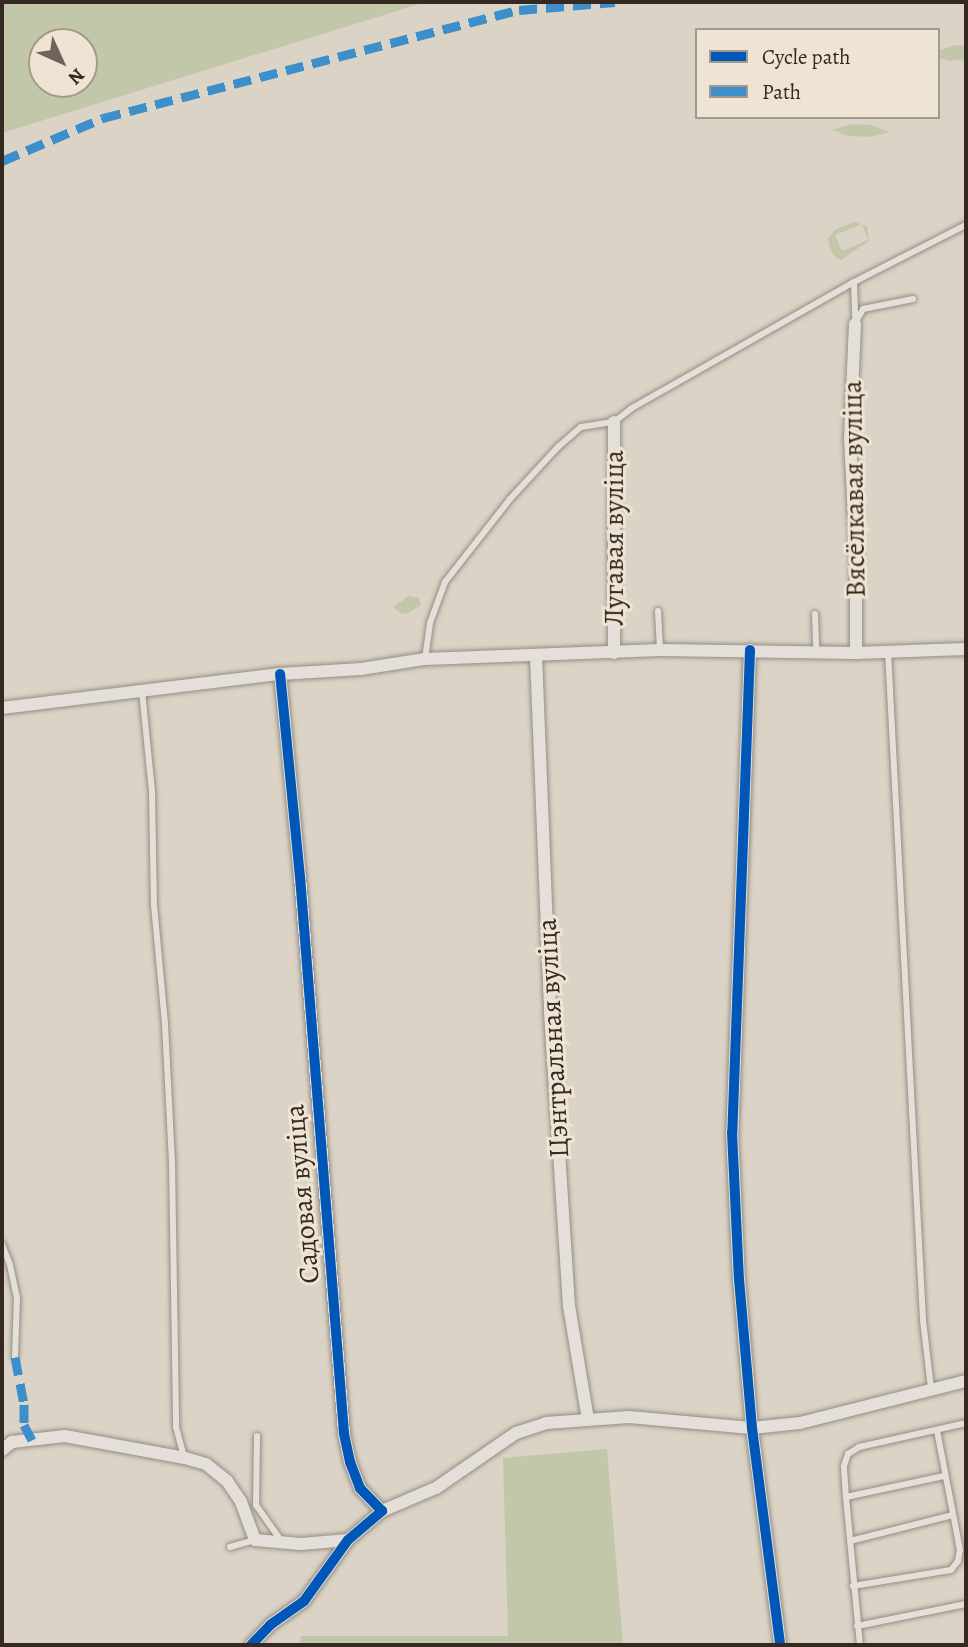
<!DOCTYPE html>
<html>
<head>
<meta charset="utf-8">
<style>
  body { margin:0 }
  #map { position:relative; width:968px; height:1647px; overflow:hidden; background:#dbd3c5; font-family:Alegreya,serif }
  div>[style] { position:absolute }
  .green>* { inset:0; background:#c3c7aa }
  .roads { filter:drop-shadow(0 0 2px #948d85) drop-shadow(0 0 2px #948d85) }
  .lane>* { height:6px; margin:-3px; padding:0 3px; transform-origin:3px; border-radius:3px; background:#e4e0d9 }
  .street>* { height:12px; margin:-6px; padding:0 6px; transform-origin:6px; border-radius:6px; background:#e4e0d9 }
  .quiet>* { height:9px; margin-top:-4.5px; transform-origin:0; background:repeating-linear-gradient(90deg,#3d8fcb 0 18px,transparent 0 27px) }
  .cycleway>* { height:10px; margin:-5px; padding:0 5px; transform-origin:5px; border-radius:5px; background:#0057b8 }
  span { translate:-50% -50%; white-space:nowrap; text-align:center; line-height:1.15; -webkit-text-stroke:6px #eee4d3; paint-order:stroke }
  .street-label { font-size:28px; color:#352921 }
  .frame { position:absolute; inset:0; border:4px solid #352921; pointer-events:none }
  .legend { position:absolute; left:695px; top:28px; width:245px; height:91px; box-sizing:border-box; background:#eee4d3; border:2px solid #a4998c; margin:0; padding:9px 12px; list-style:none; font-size:21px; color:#352921 }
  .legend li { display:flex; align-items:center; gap:14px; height:35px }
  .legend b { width:35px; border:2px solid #a4998c }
  .north { position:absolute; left:28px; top:28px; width:70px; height:70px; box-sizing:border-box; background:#eee4d3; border:2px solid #a4998c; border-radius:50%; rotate:135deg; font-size:19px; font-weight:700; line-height:28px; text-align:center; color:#352921 }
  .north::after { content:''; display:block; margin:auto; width:24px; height:32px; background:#6f645a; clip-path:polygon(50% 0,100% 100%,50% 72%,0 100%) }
</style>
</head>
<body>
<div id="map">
  <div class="green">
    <div style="clip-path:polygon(evenodd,2px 2px,426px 2px,2px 133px,2px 2px,84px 42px,84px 84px,42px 84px,42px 42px,84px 42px)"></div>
    <div style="clip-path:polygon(954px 45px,966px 46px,966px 59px,949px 61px,938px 58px,938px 51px)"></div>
    <div style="clip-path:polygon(852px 124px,870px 125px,890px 132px,870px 137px,848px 136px,832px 130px)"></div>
    <div style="clip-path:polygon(evenodd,854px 222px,867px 226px,869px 241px,841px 260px,836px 258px,830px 249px,828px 239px,834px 230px,854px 222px,862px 224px,868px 240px,842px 251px,835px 235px,862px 224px)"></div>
    <div style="clip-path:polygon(409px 596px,419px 598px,421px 605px,407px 614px,400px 613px,393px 607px)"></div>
    <div style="clip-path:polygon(607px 1449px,623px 1645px,299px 1645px,301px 1636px,508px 1636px,503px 1458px)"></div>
  </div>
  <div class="roads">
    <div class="lane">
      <div style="left:854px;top:282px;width:37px;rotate:88deg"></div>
      <div style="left:855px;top:323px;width:16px;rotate:-60deg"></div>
      <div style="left:863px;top:309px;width:51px;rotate:-11.3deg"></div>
      <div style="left:658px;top:611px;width:39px;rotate:87deg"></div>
      <div style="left:815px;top:614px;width:38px;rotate:88deg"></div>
      <div style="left:888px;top:652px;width:669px;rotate:87deg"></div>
      <div style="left:923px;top:1320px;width:68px;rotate:83.3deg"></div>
      <div style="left:425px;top:659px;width:36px;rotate:-82deg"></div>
      <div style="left:430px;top:623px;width:44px;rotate:-69.9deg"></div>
      <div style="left:445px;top:582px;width:105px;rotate:-51.9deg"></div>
      <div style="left:510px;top:499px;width:71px;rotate:-47.3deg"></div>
      <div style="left:558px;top:447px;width:30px;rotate:-41deg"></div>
      <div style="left:581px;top:427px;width:33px;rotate:-9deg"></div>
      <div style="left:614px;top:422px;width:23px;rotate:-38deg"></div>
      <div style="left:632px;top:408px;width:255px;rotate:-29.6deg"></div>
      <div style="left:854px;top:282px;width:126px;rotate:-27deg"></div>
      <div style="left:142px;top:691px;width:101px;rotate:84.3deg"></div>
      <div style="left:152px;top:792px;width:113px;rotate:89deg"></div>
      <div style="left:154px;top:905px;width:120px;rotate:84.7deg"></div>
      <div style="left:165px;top:1024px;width:138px;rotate:87.1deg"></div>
      <div style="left:172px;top:1162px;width:265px;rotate:89.1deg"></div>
      <div style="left:176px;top:1427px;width:31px;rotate:75deg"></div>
      <div style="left:2px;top:1244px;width:22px;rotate:69deg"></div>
      <div style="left:10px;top:1265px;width:33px;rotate:78deg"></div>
      <div style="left:17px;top:1297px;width:60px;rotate:91.9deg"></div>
      <div style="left:257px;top:1436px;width:69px;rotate:90.8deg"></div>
      <div style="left:256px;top:1505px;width:45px;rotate:54.9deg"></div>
      <div style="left:846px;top:1497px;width:100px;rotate:-12.1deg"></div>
      <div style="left:850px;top:1541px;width:106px;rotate:-14.2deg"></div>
      <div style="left:230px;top:1547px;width:26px;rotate:-16deg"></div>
      <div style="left:853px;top:1586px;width:99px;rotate:-9.3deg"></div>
      <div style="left:951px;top:1570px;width:11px;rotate:-52deg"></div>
      <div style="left:958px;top:1561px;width:11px;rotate:-80deg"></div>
      <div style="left:960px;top:1550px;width:122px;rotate:-100.9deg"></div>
      <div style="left:857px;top:1626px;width:111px;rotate:-11.4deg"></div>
      <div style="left:860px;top:1645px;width:149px;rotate:-95.4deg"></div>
      <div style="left:846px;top:1497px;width:31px;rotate:-94deg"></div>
      <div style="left:844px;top:1466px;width:13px;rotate:-72deg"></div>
      <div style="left:848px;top:1454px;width:13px;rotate:-32deg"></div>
      <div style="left:859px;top:1447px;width:110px;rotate:-12.6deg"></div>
    </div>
    <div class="street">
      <div style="left:855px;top:324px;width:115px;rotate:92.5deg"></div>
      <div style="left:850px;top:439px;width:115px;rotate:87deg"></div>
      <div style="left:856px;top:554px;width:99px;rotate:90deg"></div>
      <div style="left:614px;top:422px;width:231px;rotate:90deg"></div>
      <div style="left:750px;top:650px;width:482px;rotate:92.1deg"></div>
      <div style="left:732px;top:1132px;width:147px;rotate:87.3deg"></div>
      <div style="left:739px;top:1279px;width:150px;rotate:85deg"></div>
      <div style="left:752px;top:1428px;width:219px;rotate:82.6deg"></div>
      <div style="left:536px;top:656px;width:356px;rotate:87.7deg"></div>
      <div style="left:550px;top:1012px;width:295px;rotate:86.3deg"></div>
      <div style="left:569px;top:1306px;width:115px;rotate:80.5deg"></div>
      <div style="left:2px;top:708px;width:280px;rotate:-7deg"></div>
      <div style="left:280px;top:674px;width:81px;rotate:-3.5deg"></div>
      <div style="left:361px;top:669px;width:65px;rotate:-8.9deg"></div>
      <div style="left:425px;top:659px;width:235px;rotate:-2.2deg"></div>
      <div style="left:660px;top:650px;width:196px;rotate:0.9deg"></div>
      <div style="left:856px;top:653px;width:110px;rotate:-2.1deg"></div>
      <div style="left:2px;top:1450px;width:13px;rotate:-39deg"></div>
      <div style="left:12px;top:1442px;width:53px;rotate:-6.5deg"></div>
      <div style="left:65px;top:1436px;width:122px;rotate:10.4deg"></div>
      <div style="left:185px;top:1458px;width:22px;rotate:16deg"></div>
      <div style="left:206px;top:1464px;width:27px;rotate:39deg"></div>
      <div style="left:227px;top:1481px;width:25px;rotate:56deg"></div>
      <div style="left:241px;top:1502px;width:40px;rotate:69.8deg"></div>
      <div style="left:255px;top:1540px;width:46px;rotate:5deg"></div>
      <div style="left:301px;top:1544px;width:47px;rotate:-4.9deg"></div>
      <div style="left:382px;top:1511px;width:59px;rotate:-23.1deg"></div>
      <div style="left:436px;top:1488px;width:97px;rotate:-34.5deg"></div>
      <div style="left:516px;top:1433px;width:32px;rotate:-18deg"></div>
      <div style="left:546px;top:1423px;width:83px;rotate:-4.1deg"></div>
      <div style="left:629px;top:1417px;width:123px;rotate:5.1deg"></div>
      <div style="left:752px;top:1428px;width:48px;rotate:-5.9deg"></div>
      <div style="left:800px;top:1423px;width:171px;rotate:-14.2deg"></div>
      <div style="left:251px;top:1645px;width:28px;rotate:-46deg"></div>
      <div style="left:270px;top:1625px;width:42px;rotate:-35.2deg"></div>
      <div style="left:304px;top:1601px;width:75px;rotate:-54.2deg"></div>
      <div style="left:348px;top:1540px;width:45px;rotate:-40.5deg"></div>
      <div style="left:382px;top:1511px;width:32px;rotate:-134deg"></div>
      <div style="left:360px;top:1488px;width:28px;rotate:-111deg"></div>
      <div style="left:350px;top:1462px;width:30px;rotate:-102deg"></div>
      <div style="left:344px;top:1433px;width:558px;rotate:-94.52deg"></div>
      <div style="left:300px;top:877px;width:204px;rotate:-95.6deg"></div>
    </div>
  </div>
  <div class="quiet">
    <div style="left:2px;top:161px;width:110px;rotate:-23.1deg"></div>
    <div style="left:103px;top:118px;width:430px;rotate:-14.6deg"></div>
    <div style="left:519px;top:10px;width:96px;rotate:-4.8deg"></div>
    <div style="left:15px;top:1357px;width:48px;rotate:79.2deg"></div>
    <div style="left:24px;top:1404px;width:21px;rotate:90deg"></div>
    <div style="left:24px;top:1425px;width:17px;rotate:62deg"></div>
  </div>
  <div class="cycleway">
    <div style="left:750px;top:650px;width:482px;rotate:92.1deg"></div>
    <div style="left:732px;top:1132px;width:147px;rotate:87.3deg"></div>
    <div style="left:739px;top:1279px;width:150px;rotate:85deg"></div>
    <div style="left:752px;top:1428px;width:219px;rotate:82.6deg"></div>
    <div style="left:251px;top:1645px;width:28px;rotate:-46deg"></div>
    <div style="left:270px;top:1625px;width:42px;rotate:-35.2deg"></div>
    <div style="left:304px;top:1601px;width:75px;rotate:-54.2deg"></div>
    <div style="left:348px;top:1540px;width:45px;rotate:-40.5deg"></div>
    <div style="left:382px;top:1511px;width:32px;rotate:-134deg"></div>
    <div style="left:360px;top:1488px;width:28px;rotate:-111deg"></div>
    <div style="left:350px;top:1462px;width:30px;rotate:-102deg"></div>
    <div style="left:344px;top:1433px;width:558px;rotate:-94.52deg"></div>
    <div style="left:300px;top:877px;width:204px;rotate:-95.6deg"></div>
  </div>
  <div class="street-label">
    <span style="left:854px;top:489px;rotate:-91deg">Вясёлкавая вуліца</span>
    <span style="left:614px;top:538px;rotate:-90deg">Лугавая вуліца</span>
    <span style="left:553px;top:1038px;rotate:-93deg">Цэнтральная вуліца</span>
    <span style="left:302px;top:1194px;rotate:-95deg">Садовая вуліца</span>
  </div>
  <div class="frame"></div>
  <ul class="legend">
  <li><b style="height:9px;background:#0057b8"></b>Cycle path</li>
  <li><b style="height:9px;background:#3d8fcb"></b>Path</li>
  </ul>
  <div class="north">N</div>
</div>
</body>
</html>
